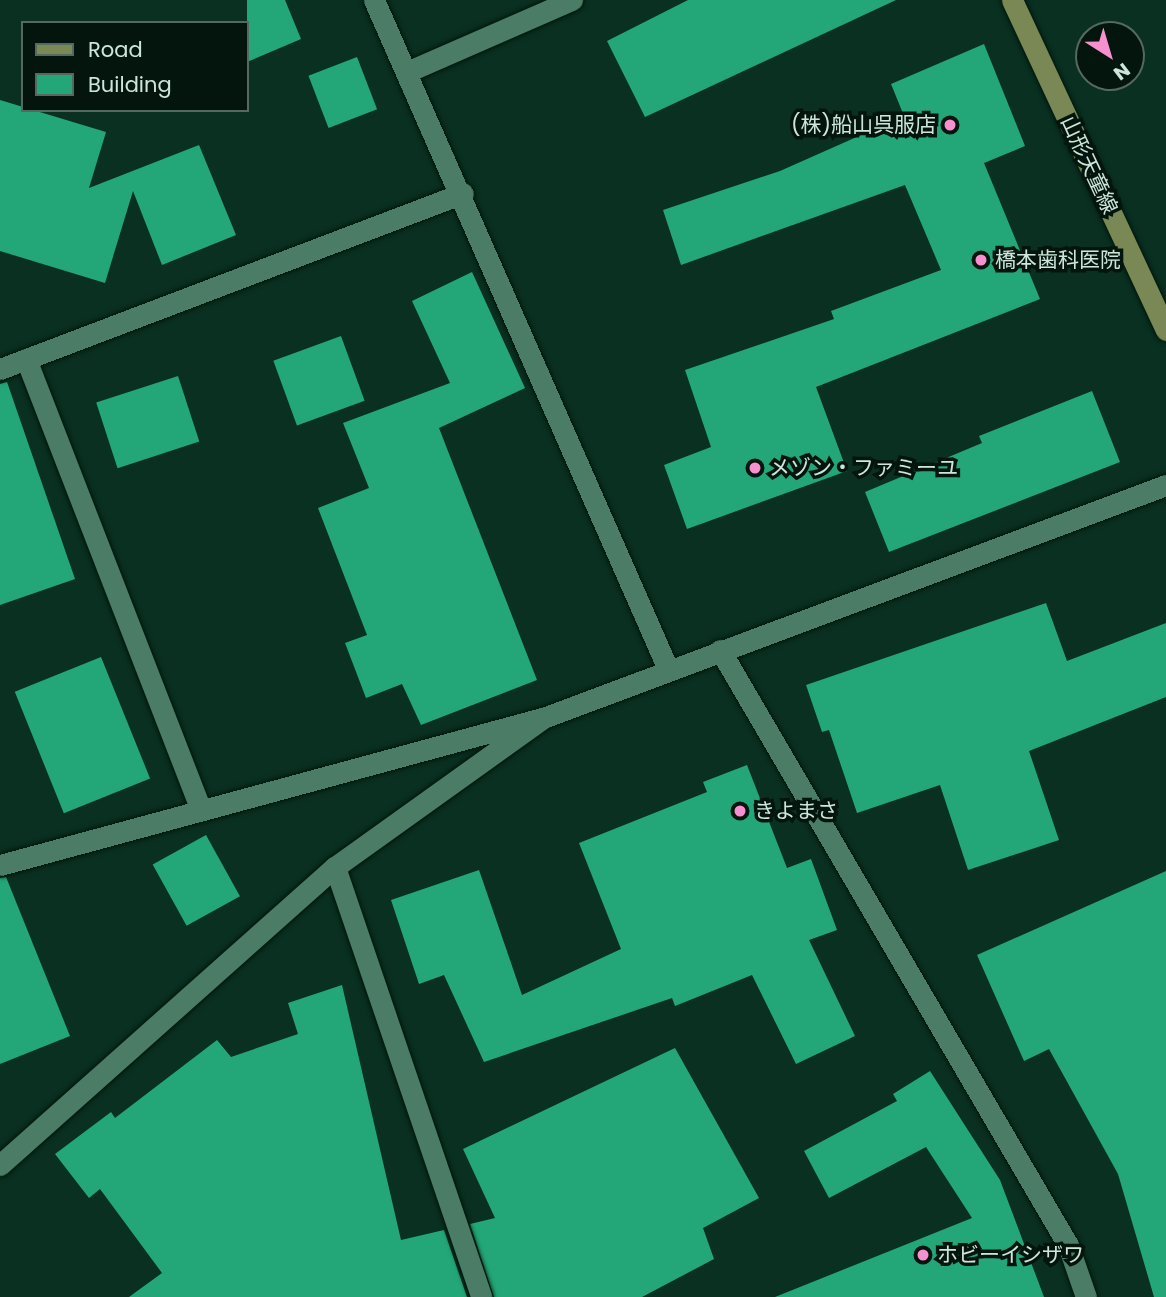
<!DOCTYPE html>
<html>
<head>
<meta charset="utf-8">
<style>
  body { margin:0 }
  #map { position:relative; width:1166px; height:1297px; overflow:hidden; background:#093021; font-family:Poppins,"Noto Sans JP",sans-serif }
  div>[style] { position:absolute }
  .building>* { inset:0; background:#24a778; transform-origin:0 0 }
  .roads { filter:drop-shadow(0 0 2px #00160c) drop-shadow(0 0 2px #00160c) }
  .service>* { height:21px; margin:-10.5px; padding:0 10.5px; transform-origin:10.5px; border-radius:10.5px; background:#4b7c65 }
  .minor>* { height:21px; margin:-10.5px; padding:0 10.5px; transform-origin:10.5px; border-radius:10.5px; background:#4b7c65 }
  .tertiary>* { height:21px; margin:-10.5px; padding:0 10.5px; transform-origin:10.5px; border-radius:10.5px; background:#4b7c65 }
  .primary>* { height:21px; margin:-10.5px; padding:0 10.5px; transform-origin:10.5px; border-radius:10.5px; background:#798854 }
  .dots>* { width:19px; height:19px; translate:-50% -50%; box-sizing:border-box; border:4px solid #03150d; border-radius:50% }
  span { translate:-50% -50%; white-space:nowrap; text-align:center; line-height:1.15; -webkit-text-stroke:7px #03150d; paint-order:stroke }
  .poi-label { font-size:21px; color:#cde6d9 }
  .right { translate:-100% -50%; text-align:right }
  .left { translate:0 -50%; text-align:left }
  .street-label { font-size:21px; color:#cde6d9 }
  .legend { position:absolute; left:21px; top:21px; width:228px; height:91px; box-sizing:border-box; background:#03150d; border:2px solid #54695f; margin:0; padding:9px 12px; list-style:none; font-size:21px; color:#cde6d9 }
  .legend li { display:flex; align-items:center; gap:14px; height:35px }
  .legend b { width:35px; border:2px solid #54695f }
  .north { position:absolute; left:1075px; top:21px; width:70px; height:70px; box-sizing:border-box; background:#03150d; border:2px solid #54695f; border-radius:50%; rotate:143deg; font-size:19px; font-weight:700; line-height:28px; text-align:center; color:#cde6d9 }
  .north::after { content:''; display:block; margin:auto; width:24px; height:32px; background:#f690cf; clip-path:polygon(50% 0,100% 100%,50% 72%,0 100%) }
</style>
</head>
<body>
<div id="map">
  <div class="building">
    <div style="clip-path:polygon(247px 0,285px 0,301px 39px,247px 62px)"></div>
    <div style="clip-path:polygon(688px 0,896px 0,645px 117px,607px 41px)"></div>
    <div style="clip-path:polygon(984px 44px,1025px 146px,984px 163px,1040px 299px,816px 387px,847px 471px,687px 529px,664px 465px,711px 447px,685px 370px,834px 319px,831px 311px,941px 270px,905px 185px,681px 265px,663px 210px,780px 171px,904px 116px,891px 84px)"></div>
    <div style="left:357px;top:57px;width:56px;height:52px;rotate:69deg"></div>
    <div style="clip-path:polygon(0 100px,106px 132px,89px 188px,199px 145px,236px 235px,162px 265px,133px 191px,105px 283px,0 251px)"></div>
    <div style="clip-path:polygon(472px 272px,525px 388px,439px 428px,537px 680px,421px 725px,402px 684px,366px 698px,345px 643px,367px 635px,318px 508px,369px 488px,343px 423px,450px 383px,412px 301px)"></div>
    <div style="left:341px;top:336px;width:69px;height:72px;rotate:70deg"></div>
    <div style="left:178px;top:376px;width:69px;height:86px;rotate:72deg"></div>
    <div style="clip-path:polygon(7px 382px,75px 579px,0 605px,0 384px)"></div>
    <div style="clip-path:polygon(1092px 391px,1120px 462px,889px 552px,865px 492px,982px 443px,979px 436px)"></div>
    <div style="clip-path:polygon(1046px 603px,1067px 661px,1166px 623px,1166px 697px,1029px 751px,1059px 840px,968px 870px,940px 785px,857px 813px,829px 730px,822px 732px,806px 685px)"></div>
    <div style="left:101px;top:657px;width:131px;height:93px;rotate:68deg"></div>
    <div style="clip-path:polygon(747px 765px,787px 868px,811px 859px,837px 930px,809px 940px,855px 1036px,796px 1064px,752px 975px,675px 1006px,672px 998px,484px 1062px,444px 975px,419px 984px,391px 900px,479px 870px,522px 995px,621px 949px,579px 843px,707px 792px,703px 782px)"></div>
    <div style="left:206px;top:835px;width:70px;height:61px;rotate:61deg"></div>
    <div style="clip-path:polygon(1166px 871px,1166px 1297px,1154px 1297px,1118px 1174px,1049px 1049px,1024px 1061px,977px 955px)"></div>
    <div style="clip-path:polygon(6px 877px,70px 1036px,0 1064px,0 878px)"></div>
    <div style="clip-path:polygon(342px 985px,401px 1240px,444px 1230px,467px 1297px,129px 1297px,162px 1273px,100px 1189px,89px 1198px,55px 1154px,111px 1112px,115px 1118px,217px 1040px,231px 1057px,298px 1034px,288px 1003px)"></div>
    <div style="clip-path:polygon(675px 1048px,759px 1198px,703px 1228px,714px 1259px,642px 1297px,494px 1297px,470px 1224px,495px 1218px,463px 1149px)"></div>
    <div style="clip-path:polygon(930px 1071px,1000px 1180px,1044px 1297px,775px 1297px,972px 1218px,926px 1147px,829px 1198px,804px 1151px,897px 1101px,893px 1094px)"></div>
  </div>
  <div class="roads">
    <div class="service">
      <div style="left:407px;top:72px;width:180px;rotate:-23.6deg"></div>
      <div style="left:26px;top:359px;width:482px;rotate:68.8deg"></div>
      <div style="left:0;top:369px;width:495px;rotate:-20.8deg"></div>
      <div style="left:335px;top:867px;width:454px;rotate:71.2deg"></div>
    </div>
    <div class="minor">
      <div style="left:374px;top:0;width:731px;rotate:66.28deg"></div>
      <div style="left:720px;top:650px;width:689px;rotate:59.68deg"></div>
      <div style="left:1068px;top:1245px;width:55px;rotate:70.9deg"></div>
      <div style="left:0;top:865px;width:562px;rotate:-15.17deg"></div>
    </div>
    <div class="tertiary">
      <div style="left:0;top:1165px;width:448px;rotate:-41.7deg"></div>
      <div style="left:335px;top:867px;width:256px;rotate:-35.6deg"></div>
      <div style="left:543px;top:718px;width:665px;rotate:-20.51deg"></div>
    </div>
    <div class="primary">
      <div style="left:1012px;top:0;width:364px;rotate:65deg"></div>
    </div>
  </div>
  <div class="dots">
    <div style="left:950px;top:125px;background:#f690cf"></div>
    <div style="left:981px;top:260px;background:#f690cf"></div>
    <div style="left:755px;top:468px;background:#f690cf"></div>
    <div style="left:740px;top:811px;background:#f690cf"></div>
    <div style="left:923px;top:1255px;background:#f690cf"></div>
  </div>
  <div class="poi-label">
    <span class="right" style="left:936px;top:125px">(株)船山呉服店</span>
    <span class="left" style="left:995px;top:260px">橋本歯科医院</span>
    <span class="left" style="left:769px;top:468px">メゾン・ファミーユ</span>
    <span class="left" style="left:754px;top:811px">きよまさ</span>
    <span class="left" style="left:937px;top:1255px">ホビーイシザワ</span>
  </div>
  <div class="street-label">
    <span style="left:1089px;top:165px;rotate:65deg">山形天童線</span>
  </div>
  <ul class="legend">
  <li><b style="height:9px;background:#798854"></b>Road</li>
  <li><b style="height:19px;background:#24a778"></b>Building</li>
  </ul>
  <div class="north">N</div>
</div>
</body>
</html>
